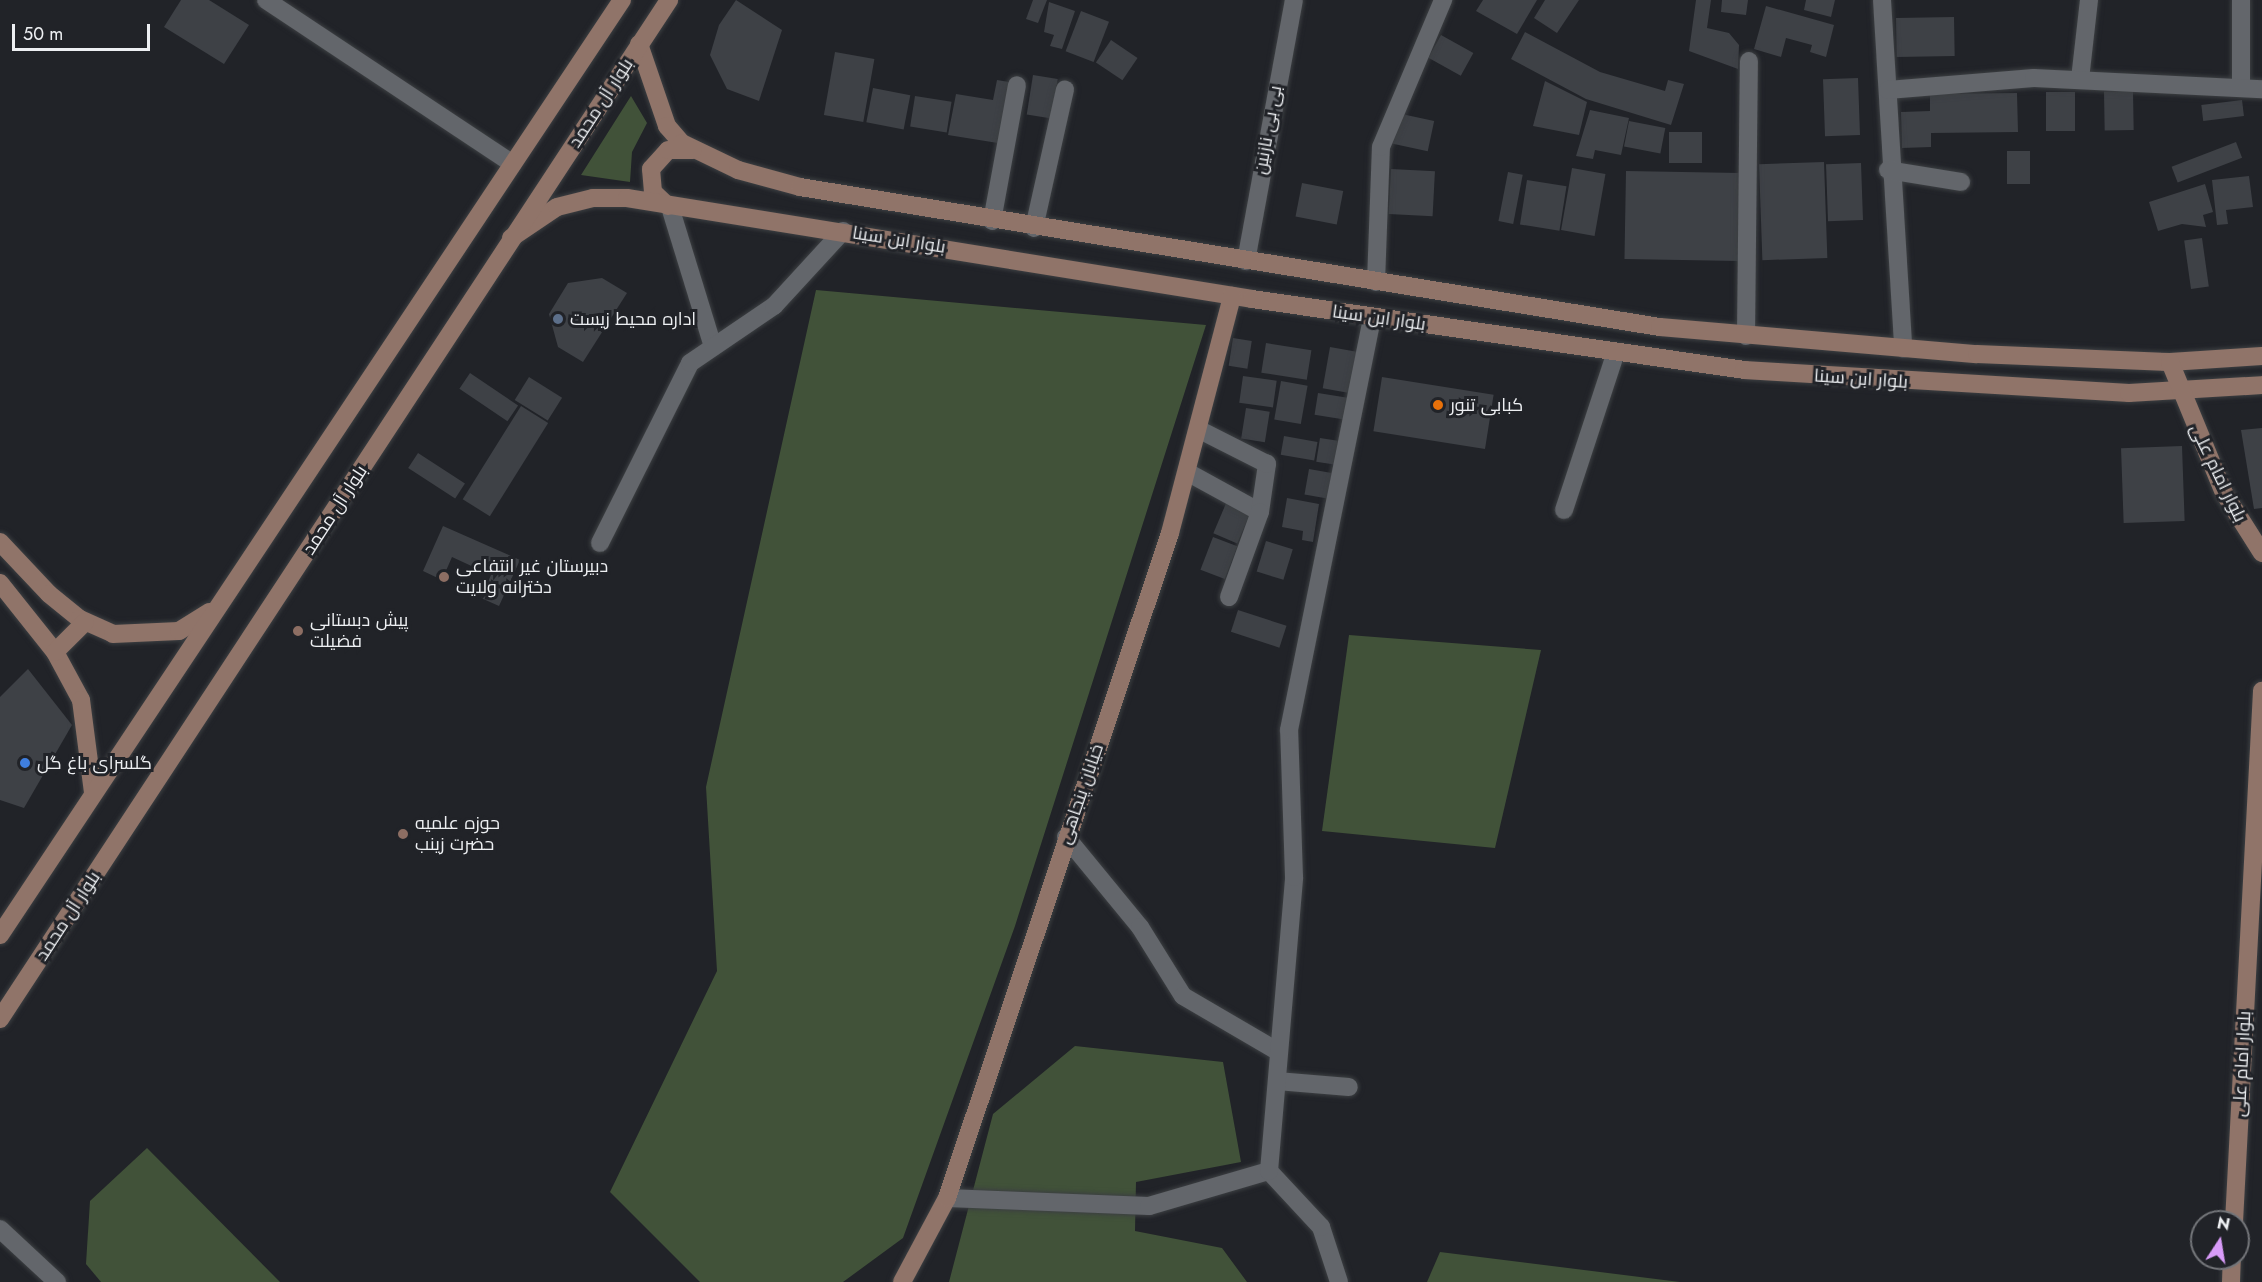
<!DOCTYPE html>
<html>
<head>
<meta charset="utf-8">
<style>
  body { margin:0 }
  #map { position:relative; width:2262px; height:1282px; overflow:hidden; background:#212328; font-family:Jost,Cairo,sans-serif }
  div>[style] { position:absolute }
  .green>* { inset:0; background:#415239 }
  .building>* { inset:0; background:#3e4146; transform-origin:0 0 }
  .roads { filter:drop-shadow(0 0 2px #3c3f42) drop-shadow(0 0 2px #3c3f42) }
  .street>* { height:18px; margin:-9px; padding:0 9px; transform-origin:9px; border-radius:9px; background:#63666b }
  .secondary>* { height:18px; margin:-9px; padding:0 9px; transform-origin:9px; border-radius:9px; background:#907469 }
  .dots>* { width:16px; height:16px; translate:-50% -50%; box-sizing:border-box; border:3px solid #212328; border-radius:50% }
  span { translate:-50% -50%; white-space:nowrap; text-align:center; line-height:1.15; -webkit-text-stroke:6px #212328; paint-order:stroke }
  .street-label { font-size:18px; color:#edeff2 }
  .poi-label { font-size:18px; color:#edeff2 }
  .left { translate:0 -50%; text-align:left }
  .north { position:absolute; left:2190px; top:1210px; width:60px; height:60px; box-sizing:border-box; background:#212328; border:2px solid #737579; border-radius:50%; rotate:12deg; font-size:16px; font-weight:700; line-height:24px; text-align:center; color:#edeff2 }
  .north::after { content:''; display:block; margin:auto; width:21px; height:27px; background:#d89bf8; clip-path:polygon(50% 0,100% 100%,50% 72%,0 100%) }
  .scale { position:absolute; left:12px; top:24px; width:138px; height:27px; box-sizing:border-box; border:3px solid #edeff2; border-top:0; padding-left:8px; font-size:18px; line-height:21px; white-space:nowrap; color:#edeff2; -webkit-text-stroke:4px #212328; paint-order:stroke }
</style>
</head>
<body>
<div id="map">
  <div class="green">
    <div style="clip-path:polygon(631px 96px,647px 123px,632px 152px,630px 182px,581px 175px)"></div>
    <div style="clip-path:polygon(816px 290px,1206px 325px,1015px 926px,903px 1238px,843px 1282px,700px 1282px,610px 1192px,717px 971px,706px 787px)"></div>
    <div style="clip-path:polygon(1349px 635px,1541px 650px,1495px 848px,1322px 831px)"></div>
    <div style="clip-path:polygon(1075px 1046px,1223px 1062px,1241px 1162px,1136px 1182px,1135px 1231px,1222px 1248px,1247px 1282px,949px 1282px,993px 1114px)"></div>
    <div style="clip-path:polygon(147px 1148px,280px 1282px,101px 1282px,86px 1264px,90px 1201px)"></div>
    <div style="clip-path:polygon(1440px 1252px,1680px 1282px,1427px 1282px)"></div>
  </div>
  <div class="building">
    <div style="clip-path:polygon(181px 0,209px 0,249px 25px,224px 64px,164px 27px)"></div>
    <div style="clip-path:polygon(736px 0,782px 30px,759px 101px,727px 89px,710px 55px,719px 25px)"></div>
    <div style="clip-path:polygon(1033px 0,1047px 0,1038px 23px,1026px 19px)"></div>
    <div style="clip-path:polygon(1483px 0,1537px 0,1517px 34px,1476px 11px)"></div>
    <div style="clip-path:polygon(1545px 0,1579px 0,1557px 33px,1534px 18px)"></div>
    <div style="clip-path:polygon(1696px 0,1711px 0,1707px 28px,1729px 33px,1739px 45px,1738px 69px,1689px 51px)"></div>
    <div style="clip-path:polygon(1722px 0,1748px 0,1746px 15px,1721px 12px)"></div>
    <div style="clip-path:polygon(1806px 0,1835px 0,1831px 17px,1804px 10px)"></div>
    <div style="clip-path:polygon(1049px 2px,1075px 11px,1062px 49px,1050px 46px,1054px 35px,1044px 32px)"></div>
    <div style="clip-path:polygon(1766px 6px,1834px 25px,1826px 57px,1810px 52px,1812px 45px,1786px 38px,1781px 57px,1754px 49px)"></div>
    <div style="left:1081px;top:11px;width:30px;height:43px;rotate:21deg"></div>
    <div style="left:1954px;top:17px;width:39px;height:58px;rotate:89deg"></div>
    <div style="clip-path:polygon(1525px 32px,1600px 72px,1665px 91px,1668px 80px,1684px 84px,1671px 125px,1586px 99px,1511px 59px)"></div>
    <div style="left:1441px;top:35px;width:37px;height:26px;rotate:29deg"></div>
    <div style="left:1111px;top:40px;width:32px;height:27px;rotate:34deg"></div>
    <div style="left:835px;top:52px;width:40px;height:64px;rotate:10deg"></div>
    <div style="left:1033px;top:75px;width:25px;height:40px;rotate:9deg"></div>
    <div style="left:1858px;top:78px;width:57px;height:35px;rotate:88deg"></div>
    <div style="clip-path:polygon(997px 80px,1015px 83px,1004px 144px,948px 135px,956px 94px,993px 100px)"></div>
    <div style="clip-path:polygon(1545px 81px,1587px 102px,1579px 135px,1533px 126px)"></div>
    <div style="left:873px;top:88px;width:38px;height:35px;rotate:11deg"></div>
    <div style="left:2133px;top:91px;width:39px;height:29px;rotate:89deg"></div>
    <div style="left:2046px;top:92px;width:29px;height:39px"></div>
    <div style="clip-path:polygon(2017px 93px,2018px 132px,1931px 133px,1931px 147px,1902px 148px,1901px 112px,1930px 111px,1930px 94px)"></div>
    <div style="left:915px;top:96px;width:37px;height:31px;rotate:9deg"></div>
    <div style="left:2242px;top:100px;width:16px;height:41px;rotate:83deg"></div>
    <div style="clip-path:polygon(1590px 110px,1629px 118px,1621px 155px,1595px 150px,1593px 159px,1576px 156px)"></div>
    <div style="left:1397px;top:113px;width:38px;height:31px;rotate:12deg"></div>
    <div style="left:1629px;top:121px;width:37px;height:26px;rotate:11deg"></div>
    <div style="left:1669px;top:132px;width:33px;height:31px"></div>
    <div style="left:2236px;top:142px;width:17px;height:69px;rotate:69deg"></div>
    <div style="left:2030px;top:151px;width:33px;height:23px;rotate:90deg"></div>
    <div style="left:1824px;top:162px;width:96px;height:65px;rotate:88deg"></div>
    <div style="left:1861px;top:163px;width:57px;height:35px;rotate:88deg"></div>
    <div style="left:1572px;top:168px;width:34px;height:63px;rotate:10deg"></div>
    <div style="left:1391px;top:169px;width:44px;height:45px;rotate:3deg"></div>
    <div style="left:1626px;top:171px;width:114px;height:88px;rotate:1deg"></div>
    <div style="left:1508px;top:172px;width:15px;height:50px;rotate:11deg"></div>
    <div style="clip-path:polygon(2249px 176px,2253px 207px,2226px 210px,2228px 224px,2217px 225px,2212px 180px)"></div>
    <div style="left:1527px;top:180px;width:40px;height:45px;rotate:9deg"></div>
    <div style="left:1302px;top:183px;width:42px;height:34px;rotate:11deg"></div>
    <div style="clip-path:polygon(2205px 184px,2213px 212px,2203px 215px,2206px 227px,2182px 224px,2158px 231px,2149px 202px)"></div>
    <div style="left:2202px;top:238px;width:49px;height:18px;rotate:82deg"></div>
    <div style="clip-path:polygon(602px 278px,627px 293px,583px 362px,558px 347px,549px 314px,568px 283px)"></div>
    <div style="left:1233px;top:338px;width:19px;height:28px;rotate:9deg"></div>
    <div style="left:1266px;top:343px;width:46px;height:30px;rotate:9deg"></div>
    <div style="left:1330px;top:347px;width:27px;height:42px;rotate:10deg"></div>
    <div style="left:470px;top:373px;width:58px;height:19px;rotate:34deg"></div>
    <div style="left:1243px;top:376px;width:34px;height:27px;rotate:8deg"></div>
    <div style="left:529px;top:377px;width:39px;height:27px;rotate:32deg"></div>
    <div style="left:1382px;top:377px;width:113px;height:55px;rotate:9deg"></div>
    <div style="left:1281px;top:381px;width:27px;height:39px;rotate:10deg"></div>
    <div style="left:1318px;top:393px;width:30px;height:22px;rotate:9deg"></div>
    <div style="left:521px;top:406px;width:32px;height:110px;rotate:32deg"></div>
    <div style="left:1246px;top:408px;width:24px;height:31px;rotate:9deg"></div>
    <div style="clip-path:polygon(2262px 428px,2262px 508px,2254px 509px,2241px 430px)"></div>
    <div style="left:1284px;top:436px;width:34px;height:19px;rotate:10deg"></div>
    <div style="left:1320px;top:438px;width:18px;height:24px;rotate:9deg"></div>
    <div style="left:2182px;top:446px;width:75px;height:61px;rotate:88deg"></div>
    <div style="left:418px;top:453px;width:56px;height:18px;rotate:33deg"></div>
    <div style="left:1309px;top:469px;width:23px;height:26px;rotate:10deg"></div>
    <div style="clip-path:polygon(1287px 498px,1319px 504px,1313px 542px,1302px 540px,1303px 531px,1282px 527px)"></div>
    <div style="left:1227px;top:501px;width:26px;height:35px;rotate:23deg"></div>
    <div style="clip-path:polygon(443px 526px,520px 560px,499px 606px,481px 598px,491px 575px,452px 557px,442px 580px,423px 571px)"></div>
    <div style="left:1213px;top:537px;width:26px;height:35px;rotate:21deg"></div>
    <div style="left:1266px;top:541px;width:28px;height:32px;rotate:17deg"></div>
    <div style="left:1238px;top:610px;width:51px;height:23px;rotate:18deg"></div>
    <div style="clip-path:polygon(28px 669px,72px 725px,24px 808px,0 800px,0 697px)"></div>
  </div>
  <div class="roads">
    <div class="street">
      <div style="left:266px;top:0;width:296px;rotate:33.6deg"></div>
      <div style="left:1882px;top:0;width:349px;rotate:86.5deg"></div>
      <div style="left:2241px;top:0;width:88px;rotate:90deg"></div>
      <div style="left:2080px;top:79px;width:80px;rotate:-83.5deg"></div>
      <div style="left:1888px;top:90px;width:146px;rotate:-4.7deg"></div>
      <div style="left:2034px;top:78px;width:228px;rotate:2.8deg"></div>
      <div style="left:1888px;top:170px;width:74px;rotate:9.3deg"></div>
      <div style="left:670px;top:207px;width:146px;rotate:72.9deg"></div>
      <div style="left:992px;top:221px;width:138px;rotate:-79.6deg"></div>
      <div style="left:1034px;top:228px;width:142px;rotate:-77.4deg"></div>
      <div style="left:1246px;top:261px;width:265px;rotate:-79.6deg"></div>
      <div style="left:1376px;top:282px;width:135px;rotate:-87.9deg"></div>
      <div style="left:1381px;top:147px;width:160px;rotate:-67.1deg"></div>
      <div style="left:1746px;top:336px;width:275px;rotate:-89.4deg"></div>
      <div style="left:1187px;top:472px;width:83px;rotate:28.7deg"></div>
      <div style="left:1260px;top:512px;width:49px;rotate:-81.7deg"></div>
      <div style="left:1267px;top:464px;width:77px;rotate:-153.1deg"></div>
      <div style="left:1564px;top:510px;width:166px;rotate:-71.8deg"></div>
      <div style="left:600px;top:543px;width:201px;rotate:-63.4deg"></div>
      <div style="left:690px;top:363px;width:102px;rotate:-34.2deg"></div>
      <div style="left:774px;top:306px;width:102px;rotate:-47.4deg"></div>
      <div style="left:1229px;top:597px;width:90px;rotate:-70deg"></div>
      <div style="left:1066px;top:837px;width:117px;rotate:50.6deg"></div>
      <div style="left:1140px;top:927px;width:81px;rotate:58.1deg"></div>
      <div style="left:1183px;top:996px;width:111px;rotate:30.3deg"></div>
      <div style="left:1277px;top:1081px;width:72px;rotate:4.8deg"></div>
      <div style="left:947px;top:1198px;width:202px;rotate:2.3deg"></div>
      <div style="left:1149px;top:1206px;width:125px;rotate:-16.3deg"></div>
      <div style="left:0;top:1229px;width:78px;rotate:42.9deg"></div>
      <div style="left:1339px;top:1282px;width:58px;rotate:-108.1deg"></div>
      <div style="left:1321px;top:1227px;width:76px;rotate:-132.9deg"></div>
      <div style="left:1269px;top:1171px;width:295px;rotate:-85.1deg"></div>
      <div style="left:1294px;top:877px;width:147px;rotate:-91.9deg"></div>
      <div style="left:1289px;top:730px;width:421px;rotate:-78.6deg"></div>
    </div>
    <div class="secondary">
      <div style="left:639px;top:44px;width:87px;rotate:71.1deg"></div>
      <div style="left:667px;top:126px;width:23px;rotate:49deg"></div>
      <div style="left:682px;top:143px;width:62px;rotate:25.7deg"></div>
      <div style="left:738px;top:170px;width:64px;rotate:15.3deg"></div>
      <div style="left:800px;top:187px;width:871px;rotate:9.25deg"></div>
      <div style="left:1660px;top:327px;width:318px;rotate:4.9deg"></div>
      <div style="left:1977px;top:354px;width:193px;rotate:2.4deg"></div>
      <div style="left:2170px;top:362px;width:92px;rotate:-3.7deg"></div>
      <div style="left:668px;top:206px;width:21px;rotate:-137deg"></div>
      <div style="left:653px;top:192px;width:23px;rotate:-95deg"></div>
      <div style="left:651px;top:169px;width:25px;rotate:-48deg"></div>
      <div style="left:668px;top:150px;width:25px"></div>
      <div style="left:511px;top:238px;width:55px;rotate:-34deg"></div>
      <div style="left:557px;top:207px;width:37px;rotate:-14deg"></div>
      <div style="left:593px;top:198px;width:34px"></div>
      <div style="left:627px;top:198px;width:633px;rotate:9.18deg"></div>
      <div style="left:1252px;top:299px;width:497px;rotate:8.2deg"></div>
      <div style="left:1744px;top:370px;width:386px;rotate:3.4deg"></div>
      <div style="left:2129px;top:393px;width:133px;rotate:-3.4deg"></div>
      <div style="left:2170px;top:362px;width:142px;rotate:67.6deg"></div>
      <div style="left:2224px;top:493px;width:71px;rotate:57.7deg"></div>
      <div style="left:0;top:542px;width:71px;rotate:46.7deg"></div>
      <div style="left:49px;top:594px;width:40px;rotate:39deg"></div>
      <div style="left:80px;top:619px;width:36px;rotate:24deg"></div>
      <div style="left:113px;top:634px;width:66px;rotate:-2.6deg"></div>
      <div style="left:179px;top:631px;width:36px;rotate:-32deg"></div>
      <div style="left:0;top:583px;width:88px;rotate:51.4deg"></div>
      <div style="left:55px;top:652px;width:55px;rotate:61.6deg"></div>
      <div style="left:81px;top:700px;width:93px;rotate:82.6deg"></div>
      <div style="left:55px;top:652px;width:42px;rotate:-45deg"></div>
      <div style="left:0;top:935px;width:1123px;rotate:-56.37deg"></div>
      <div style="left:0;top:1019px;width:1219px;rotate:-56.71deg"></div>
      <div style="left:2234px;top:1222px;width:532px;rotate:-86.98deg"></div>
      <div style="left:902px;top:1282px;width:95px;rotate:-61.8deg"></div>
      <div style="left:947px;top:1198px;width:701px;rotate:-71.46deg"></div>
      <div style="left:1170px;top:533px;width:245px;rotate:-75.3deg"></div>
      <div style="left:2231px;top:1282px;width:24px;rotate:-88deg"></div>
    </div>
  </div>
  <div class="dots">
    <div style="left:558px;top:319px;background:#5c6f8a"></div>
    <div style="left:1438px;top:405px;background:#e8710a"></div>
    <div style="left:444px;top:577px;background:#8d6e63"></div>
    <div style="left:298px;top:631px;background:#8d6e63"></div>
    <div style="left:25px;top:763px;background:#3f7fe0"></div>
    <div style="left:403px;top:834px;background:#8d6e63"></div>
  </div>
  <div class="street-label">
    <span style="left:601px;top:103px;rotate:-57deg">بلوار آل محمد</span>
    <span style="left:1268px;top:130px;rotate:-80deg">بی بی نازنین</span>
    <span style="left:899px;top:240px;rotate:9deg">بلوار ابن سینا</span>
    <span style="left:1379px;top:318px;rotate:8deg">بلوار ابن سینا</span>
    <span style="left:1861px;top:379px;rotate:4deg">بلوار ابن سینا</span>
    <span style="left:2218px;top:473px;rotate:64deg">بلوار امام علی</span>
    <span style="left:335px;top:510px;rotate:-57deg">بلوار آل محمد</span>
    <span style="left:1081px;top:794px;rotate:-71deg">خیابان پنجاهی</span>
    <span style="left:68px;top:916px;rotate:-57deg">بلوار آل محمد</span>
    <span style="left:2242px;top:1064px;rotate:-87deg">بلوار امام علی</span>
  </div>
  <div class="poi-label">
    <span class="left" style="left:570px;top:319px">اداره محیط زیست</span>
    <span class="left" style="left:1450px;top:405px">کبابی تنور</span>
    <span class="left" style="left:456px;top:577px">دبیرستان غیر انتفاعی<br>دخترانه ولایت</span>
    <span class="left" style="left:310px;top:631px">پیش دبستانی<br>فضیلت</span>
    <span class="left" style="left:37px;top:763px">گلسرای باغ گل</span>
    <span class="left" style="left:415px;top:834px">حوزه علمیه<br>حضرت زینب</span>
  </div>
  <div class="north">N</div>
  <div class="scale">50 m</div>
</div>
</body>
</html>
